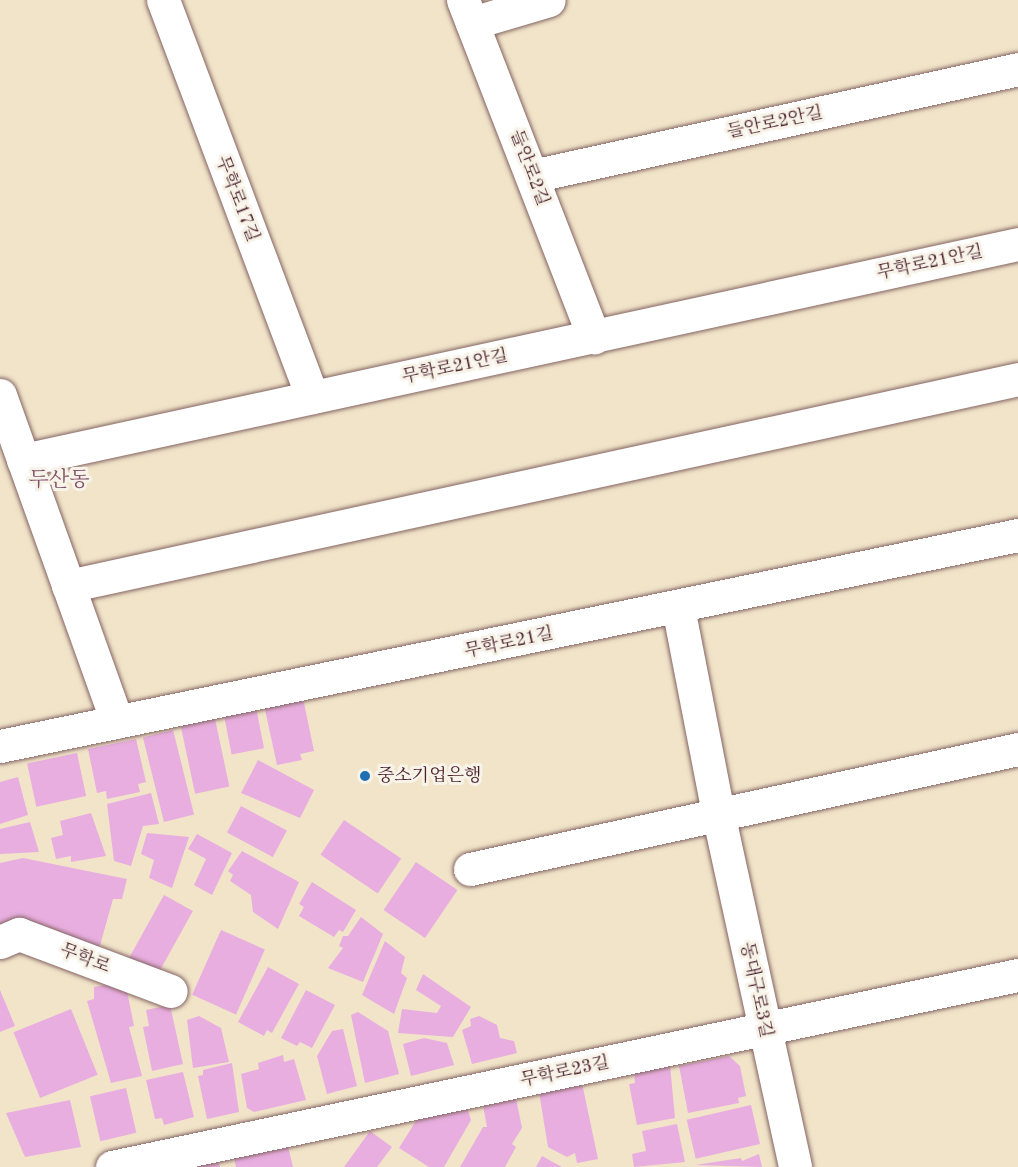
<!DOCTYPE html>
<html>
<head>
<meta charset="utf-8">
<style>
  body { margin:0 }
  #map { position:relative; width:1018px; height:1167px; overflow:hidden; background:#f1e4c9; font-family:"Old Standard TT","Noto Serif KR",serif }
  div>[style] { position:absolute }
  .building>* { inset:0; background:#e8aee0; transform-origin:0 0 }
  .roads { filter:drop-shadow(0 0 2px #846462) drop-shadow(0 0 2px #846462) }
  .minor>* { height:33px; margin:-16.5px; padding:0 16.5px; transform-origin:16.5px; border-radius:16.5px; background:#fff }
  .dots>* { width:16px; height:16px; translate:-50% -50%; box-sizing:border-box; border:3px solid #f7f3e8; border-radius:50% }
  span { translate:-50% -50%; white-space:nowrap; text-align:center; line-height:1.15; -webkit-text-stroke:6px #f7f3e8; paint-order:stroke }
  .street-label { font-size:18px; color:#4a1f2b }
  .poi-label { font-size:18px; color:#4a1f2b }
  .left { translate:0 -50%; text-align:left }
  .quarter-label { font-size:21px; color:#81516a }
</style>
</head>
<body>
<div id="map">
  <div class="building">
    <div style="clip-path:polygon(303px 698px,314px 751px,300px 754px,302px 760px,277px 765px,264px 705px)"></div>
    <div style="left:256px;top:707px;width:42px;height:33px;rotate:79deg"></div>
    <div style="left:215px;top:719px;width:69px;height:35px;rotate:78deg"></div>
    <div style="left:173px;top:730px;width:87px;height:31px;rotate:76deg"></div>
    <div style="clip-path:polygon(136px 739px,146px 782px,138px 784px,140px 792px,107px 799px,106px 791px,97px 793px,88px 749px)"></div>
    <div style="left:77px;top:753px;width:44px;height:51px;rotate:78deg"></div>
    <div style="clip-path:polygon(258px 760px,314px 790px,300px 818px,241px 793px)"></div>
    <div style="clip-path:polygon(18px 777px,28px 815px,0 824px,0 782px)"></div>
    <div style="clip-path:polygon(151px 793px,159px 824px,143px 826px,131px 866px,114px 861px,107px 804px)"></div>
    <div style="left:241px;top:806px;width:52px;height:30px;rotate:28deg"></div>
    <div style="clip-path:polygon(91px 813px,106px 856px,71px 862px,71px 856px,56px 859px,51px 838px,63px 835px,60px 821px)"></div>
    <div style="left:344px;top:820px;width:69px;height:42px;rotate:34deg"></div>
    <div style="clip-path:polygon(30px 822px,39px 852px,0 854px,0 829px)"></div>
    <div style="clip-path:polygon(147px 833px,189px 837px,172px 888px,149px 878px,154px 860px,141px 854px)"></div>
    <div style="clip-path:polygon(197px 834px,232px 853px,212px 895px,194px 885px,206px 859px,188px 849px)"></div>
    <div style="clip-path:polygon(242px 851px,299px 882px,278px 929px,253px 912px,251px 895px,230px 881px,233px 875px,228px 871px)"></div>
    <div style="clip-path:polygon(23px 858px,127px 879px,122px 899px,113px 899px,99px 949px,0 926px,0 863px)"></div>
    <div style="left:416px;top:862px;width:50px;height:58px;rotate:34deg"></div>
    <div style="clip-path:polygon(312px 882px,356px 910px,343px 932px,339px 930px,334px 937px,299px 916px,304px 907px,299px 904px)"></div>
    <div style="left:164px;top:895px;width:33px;height:76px;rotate:29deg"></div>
    <div style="clip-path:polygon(361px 917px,383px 934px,363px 982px,328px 968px,343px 948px,339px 946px,343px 936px,348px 936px)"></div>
    <div style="left:221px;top:930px;width:48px;height:71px;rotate:24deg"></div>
    <div style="clip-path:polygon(385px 941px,405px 957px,401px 973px,407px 978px,394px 1014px,362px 995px)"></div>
    <div style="clip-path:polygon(268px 967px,299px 984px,272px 1033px,267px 1030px,264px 1036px,238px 1022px)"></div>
    <div style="clip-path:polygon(423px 974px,471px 1007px,453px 1037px,398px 1033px,402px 1009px,437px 1013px,441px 1006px,416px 990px)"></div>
    <div style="clip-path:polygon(125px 981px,134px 1026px,129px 1027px,142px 1076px,111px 1083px,87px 1001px,94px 999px,94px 987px)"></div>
    <div style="clip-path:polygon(0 990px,15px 1026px,0 1032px)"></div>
    <div style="clip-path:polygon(306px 990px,335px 1005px,312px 1048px,300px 1042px,297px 1046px,281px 1038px)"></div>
    <div style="clip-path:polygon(170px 1005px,183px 1064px,152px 1071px,143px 1027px,149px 1026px,146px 1010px)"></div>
    <div style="left:71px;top:1009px;width:71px;height:62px;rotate:68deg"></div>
    <div style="clip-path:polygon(358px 1012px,388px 1031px,399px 1074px,365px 1083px,351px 1015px)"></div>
    <div style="clip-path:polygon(199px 1016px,221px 1028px,229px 1062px,193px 1068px,187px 1020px)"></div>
    <div style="clip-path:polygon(479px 1016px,497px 1025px,500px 1038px,514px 1041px,517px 1053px,472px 1064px,462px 1030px,471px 1026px,470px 1019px)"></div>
    <div style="clip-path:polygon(343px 1029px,357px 1086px,327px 1094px,317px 1056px,332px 1031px)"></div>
    <div style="clip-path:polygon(424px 1038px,447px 1043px,454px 1065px,411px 1076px,403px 1044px)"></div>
    <div style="clip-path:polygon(283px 1055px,284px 1062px,294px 1059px,306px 1100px,254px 1112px,247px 1108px,241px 1074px,259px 1069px,258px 1063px)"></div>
    <div style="clip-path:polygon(729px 1056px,740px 1066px,746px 1096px,738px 1098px,739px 1103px,688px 1113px,679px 1066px)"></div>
    <div style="clip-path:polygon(232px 1063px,239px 1112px,207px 1119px,198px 1076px,203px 1075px,203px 1070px)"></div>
    <div style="clip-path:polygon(670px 1065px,675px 1118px,637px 1125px,629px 1084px,635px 1083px,634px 1072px)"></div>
    <div style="clip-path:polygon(183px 1072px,194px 1117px,164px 1125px,162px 1118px,155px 1119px,146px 1080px)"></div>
    <div style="clip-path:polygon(582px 1083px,598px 1159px,577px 1163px,575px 1153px,567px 1157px,548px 1147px,539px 1092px)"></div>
    <div style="left:126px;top:1088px;width:46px;height:37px;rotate:77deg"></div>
    <div style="clip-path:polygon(516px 1098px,522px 1128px,512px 1144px,516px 1147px,505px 1167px,460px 1167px,483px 1127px,487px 1127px,483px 1106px)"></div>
    <div style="clip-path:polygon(70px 1100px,81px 1147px,25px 1157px,6px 1113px)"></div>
    <div style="clip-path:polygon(466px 1104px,471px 1120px,444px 1167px,429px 1167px,399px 1148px,419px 1116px)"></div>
    <div style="left:751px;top:1105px;width:40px;height:66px;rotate:77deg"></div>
    <div style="clip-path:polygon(677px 1124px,685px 1162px,634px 1167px,632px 1154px,646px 1151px,642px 1131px)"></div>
    <div style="clip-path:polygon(370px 1131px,392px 1147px,377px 1167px,344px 1167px)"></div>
    <div style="clip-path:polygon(287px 1142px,293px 1167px,236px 1167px,233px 1154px)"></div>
    <div style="clip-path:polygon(759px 1154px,762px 1167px,695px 1165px,741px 1158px,742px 1161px)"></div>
    <div style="clip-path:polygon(542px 1156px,562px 1167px,536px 1167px)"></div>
    <div style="clip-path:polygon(218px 1160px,220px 1167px,193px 1167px,192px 1166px)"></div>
  </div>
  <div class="roads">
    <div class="minor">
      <div style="left:163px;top:0;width:424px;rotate:69.4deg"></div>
      <div style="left:463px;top:0;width:362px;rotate:68.8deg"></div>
      <div style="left:472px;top:23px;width:80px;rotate:-16.6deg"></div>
      <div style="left:532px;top:176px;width:498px;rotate:-12.4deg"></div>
      <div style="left:0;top:395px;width:347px;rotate:70.3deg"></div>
      <div style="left:23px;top:460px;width:1018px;rotate:-12.25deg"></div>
      <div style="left:68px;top:586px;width:972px;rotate:-12.29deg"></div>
      <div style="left:678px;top:607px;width:210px;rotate:79deg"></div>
      <div style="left:718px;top:813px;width:362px;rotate:77.7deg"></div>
      <div style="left:0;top:746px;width:1040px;rotate:-11.71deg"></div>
      <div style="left:470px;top:869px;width:561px;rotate:-12.35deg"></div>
      <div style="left:0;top:942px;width:21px;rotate:-23deg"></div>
      <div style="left:19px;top:934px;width:162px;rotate:20.6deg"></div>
      <div style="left:112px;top:1167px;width:926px;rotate:-11.97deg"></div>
    </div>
  </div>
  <div class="dots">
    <div style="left:365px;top:776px;background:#1f6fb2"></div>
  </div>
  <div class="street-label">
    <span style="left:775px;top:123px;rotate:-12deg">들안로2안길</span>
    <span style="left:529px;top:168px;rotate:69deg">들안로2길</span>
    <span style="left:237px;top:199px;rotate:69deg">무학로17길</span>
    <span style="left:930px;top:263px;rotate:-12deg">무학로21안길</span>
    <span style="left:455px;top:367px;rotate:-12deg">무학로21안길</span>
    <span style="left:509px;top:643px;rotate:-12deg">무학로21길</span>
    <span style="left:85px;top:959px;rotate:21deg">무학로</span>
    <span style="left:756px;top:990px;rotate:78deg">동대구로3길</span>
    <span style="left:565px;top:1072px;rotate:-12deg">무학로23길</span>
  </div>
  <div class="poi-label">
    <span class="left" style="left:377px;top:776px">중소기업은행</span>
  </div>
  <div class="quarter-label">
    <span style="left:59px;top:481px">두산동</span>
  </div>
</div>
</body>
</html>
